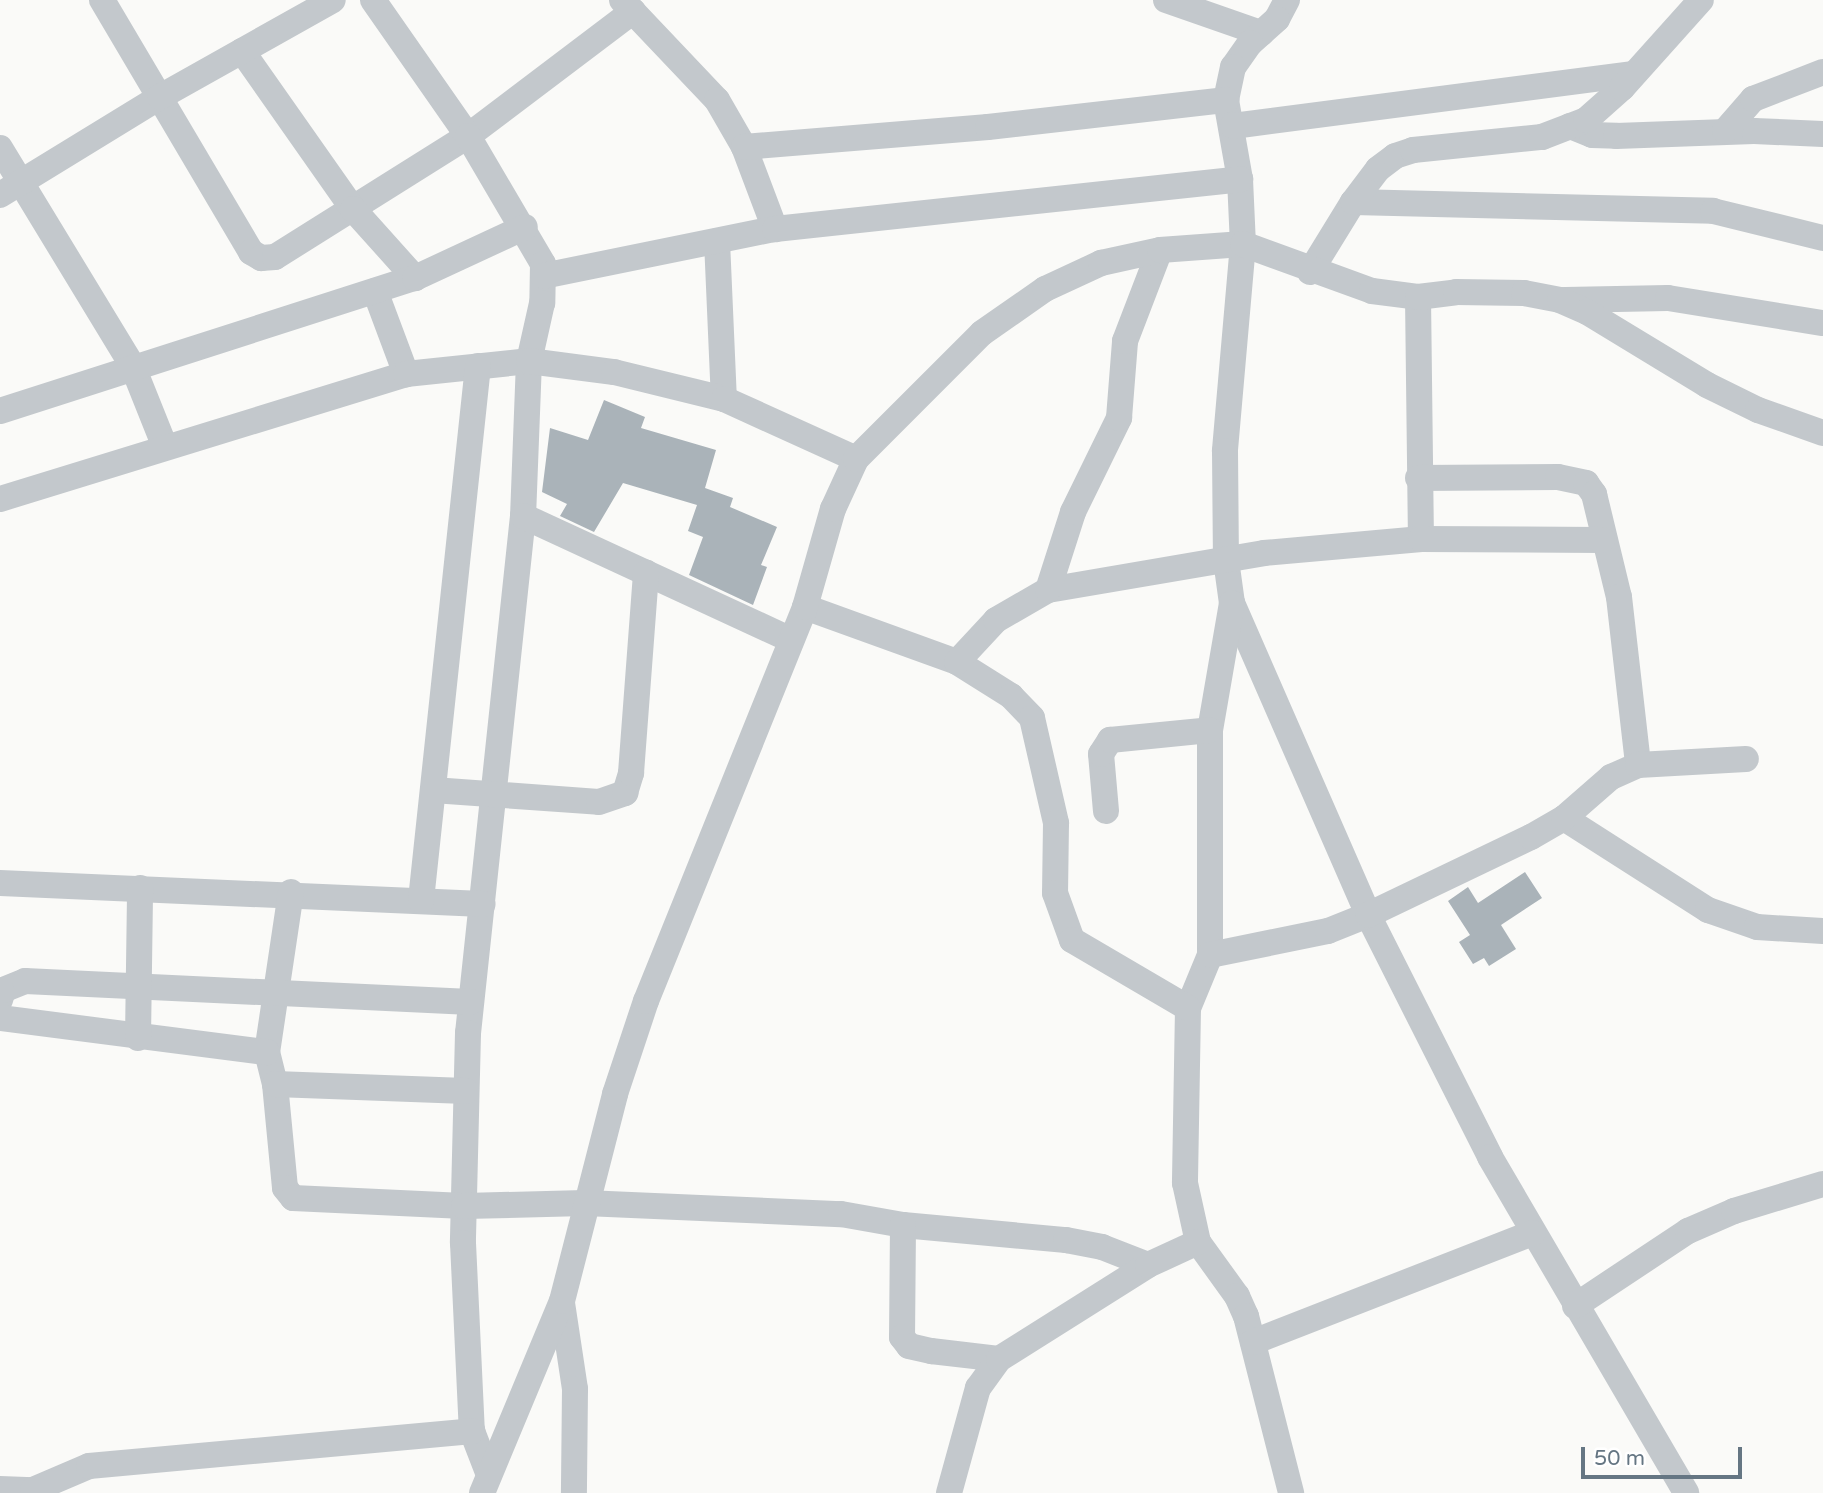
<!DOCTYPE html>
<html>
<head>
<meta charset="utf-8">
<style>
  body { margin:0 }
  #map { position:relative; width:1823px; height:1493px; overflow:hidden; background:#fafaf8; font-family:"Varela Round",sans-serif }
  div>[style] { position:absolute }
  .building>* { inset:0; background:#aab3b9 }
  .minor>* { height:26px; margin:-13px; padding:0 13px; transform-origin:13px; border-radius:13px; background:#c3c8cc }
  span { translate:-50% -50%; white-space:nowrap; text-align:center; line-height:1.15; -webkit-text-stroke:7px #fff; paint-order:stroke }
  .scale { position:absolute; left:1581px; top:1447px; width:161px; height:32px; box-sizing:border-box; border:4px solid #657683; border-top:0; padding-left:9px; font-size:21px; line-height:24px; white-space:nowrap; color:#657683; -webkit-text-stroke:5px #fff; paint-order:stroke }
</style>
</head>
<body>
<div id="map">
  <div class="building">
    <div style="clip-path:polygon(604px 400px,645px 417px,641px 428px,716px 450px,705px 488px,733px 498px,730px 507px,777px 527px,761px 565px,767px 567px,753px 605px,689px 575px,703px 537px,688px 531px,697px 505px,623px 483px,594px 532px,560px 516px,567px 504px,542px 492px,550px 428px,588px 440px)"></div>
    <div style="clip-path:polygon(1525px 872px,1542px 898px,1501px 925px,1516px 949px,1489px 966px,1484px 958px,1473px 964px,1459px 942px,1470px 935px,1448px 901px,1468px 887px,1478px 903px)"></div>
  </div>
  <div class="minor">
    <div style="left:102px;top:0;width:293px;rotate:59.4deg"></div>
    <div style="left:251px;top:252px;width:12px;rotate:31deg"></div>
    <div style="left:261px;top:258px;width:14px;rotate:-4deg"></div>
    <div style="left:275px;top:257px;width:228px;rotate:-32.1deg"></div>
    <div style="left:468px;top:136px;width:207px;rotate:-37.1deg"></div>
    <div style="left:373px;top:0;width:166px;rotate:55.1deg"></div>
    <div style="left:468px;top:136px;width:148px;rotate:59.6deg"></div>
    <div style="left:543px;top:264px;width:39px;rotate:91deg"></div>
    <div style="left:542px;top:303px;width:59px;rotate:102.6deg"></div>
    <div style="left:529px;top:361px;width:155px;rotate:92.2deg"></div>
    <div style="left:523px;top:516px;width:520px;rotate:96.07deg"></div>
    <div style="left:468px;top:1033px;width:210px;rotate:91.4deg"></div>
    <div style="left:463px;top:1243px;width:188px;rotate:87.3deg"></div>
    <div style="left:472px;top:1431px;width:47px;rotate:68.9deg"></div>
    <div style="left:622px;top:0;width:138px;rotate:46.5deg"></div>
    <div style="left:717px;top:100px;width:54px;rotate:60.1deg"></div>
    <div style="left:744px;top:147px;width:88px;rotate:69.3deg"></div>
    <div style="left:1166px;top:0;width:101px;rotate:19.2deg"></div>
    <div style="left:1287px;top:0;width:21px;rotate:118deg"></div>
    <div style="left:1277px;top:19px;width:36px;rotate:138deg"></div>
    <div style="left:1250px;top:43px;width:29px;rotate:125deg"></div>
    <div style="left:1233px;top:67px;width:34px;rotate:102deg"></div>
    <div style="left:1226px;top:100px;width:80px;rotate:80deg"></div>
    <div style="left:1240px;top:179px;width:65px;rotate:87.4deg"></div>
    <div style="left:1243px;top:244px;width:208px;rotate:95deg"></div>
    <div style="left:1225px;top:451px;width:109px;rotate:89.5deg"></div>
    <div style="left:1226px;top:560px;width:43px;rotate:82.1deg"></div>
    <div style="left:1232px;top:603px;width:340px;rotate:66.4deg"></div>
    <div style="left:1368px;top:915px;width:271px;rotate:63.2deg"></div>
    <div style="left:1490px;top:1157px;width:389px;rotate:59.7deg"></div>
    <div style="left:242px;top:51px;width:193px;rotate:54.9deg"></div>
    <div style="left:353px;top:209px;width:93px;rotate:48.1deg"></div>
    <div style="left:1233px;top:126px;width:404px;rotate:-7.4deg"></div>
    <div style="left:1570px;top:126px;width:24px;rotate:22deg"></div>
    <div style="left:1592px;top:135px;width:24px;rotate:2deg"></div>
    <div style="left:1616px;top:136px;width:138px;rotate:-2.1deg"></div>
    <div style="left:1754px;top:131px;width:69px;rotate:2.5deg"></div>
    <div style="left:1725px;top:131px;width:43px;rotate:-48.8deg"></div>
    <div style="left:1753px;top:99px;width:75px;rotate:-21.1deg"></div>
    <div style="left:744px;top:147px;width:245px;rotate:-4.7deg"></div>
    <div style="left:988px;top:127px;width:240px;rotate:-6.5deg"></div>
    <div style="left:0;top:148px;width:256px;rotate:58.7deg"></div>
    <div style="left:133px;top:367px;width:86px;rotate:68.2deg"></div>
    <div style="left:0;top:195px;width:188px;rotate:-31.5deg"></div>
    <div style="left:160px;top:97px;width:198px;rotate:-29.3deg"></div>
    <div style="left:1353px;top:202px;width:360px;rotate:1.4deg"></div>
    <div style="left:1713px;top:211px;width:113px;rotate:13.8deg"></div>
    <div style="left:717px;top:241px;width:158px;rotate:87.5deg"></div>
    <div style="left:1310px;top:272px;width:82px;rotate:-58.4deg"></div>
    <div style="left:1353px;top:202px;width:41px;rotate:-52.9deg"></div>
    <div style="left:1378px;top:169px;width:21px;rotate:-37deg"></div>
    <div style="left:1395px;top:156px;width:19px;rotate:-18deg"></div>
    <div style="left:1413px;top:150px;width:130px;rotate:-5.8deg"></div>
    <div style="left:1542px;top:137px;width:47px;rotate:-21.1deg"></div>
    <div style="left:1586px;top:120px;width:48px;rotate:-41.6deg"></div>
    <div style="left:1622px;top:88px;width:118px;rotate:-48.1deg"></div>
    <div style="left:543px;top:276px;width:237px;rotate:-11.5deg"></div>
    <div style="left:775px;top:229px;width:468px;rotate:-6.1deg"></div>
    <div style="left:375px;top:291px;width:89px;rotate:69.5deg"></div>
    <div style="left:1418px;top:297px;width:242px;rotate:89.3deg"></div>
    <div style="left:1565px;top:300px;width:103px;rotate:-1.1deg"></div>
    <div style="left:1668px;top:298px;width:157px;rotate:9.2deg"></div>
    <div style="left:0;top:411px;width:436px;rotate:-17.8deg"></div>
    <div style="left:415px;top:278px;width:121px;rotate:-24.9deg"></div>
    <div style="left:1418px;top:478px;width:140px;rotate:-0.4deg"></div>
    <div style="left:1558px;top:477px;width:29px;rotate:12deg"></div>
    <div style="left:1586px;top:483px;width:14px;rotate:54deg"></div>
    <div style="left:1594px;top:494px;width:106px;rotate:76.4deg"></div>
    <div style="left:1619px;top:597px;width:169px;rotate:83.5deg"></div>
    <div style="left:0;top:499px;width:425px;rotate:-17.1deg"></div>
    <div style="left:406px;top:374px;width:124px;rotate:-6deg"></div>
    <div style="left:529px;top:361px;width:86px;rotate:7.4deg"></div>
    <div style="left:614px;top:372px;width:113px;rotate:13.8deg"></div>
    <div style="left:724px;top:399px;width:145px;rotate:24.4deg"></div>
    <div style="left:523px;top:516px;width:295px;rotate:24.8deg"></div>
    <div style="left:1048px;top:590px;width:219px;rotate:-9.7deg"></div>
    <div style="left:1264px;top:553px;width:158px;rotate:-5.1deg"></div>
    <div style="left:1421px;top:539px;width:181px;rotate:0.3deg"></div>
    <div style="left:1232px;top:603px;width:129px;rotate:99.8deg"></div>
    <div style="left:1210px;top:730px;width:225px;rotate:90deg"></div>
    <div style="left:1210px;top:955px;width:57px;rotate:112.5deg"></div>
    <div style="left:1188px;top:1008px;width:175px;rotate:91deg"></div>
    <div style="left:1185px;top:1183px;width:60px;rotate:77.6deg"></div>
    <div style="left:1198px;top:1242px;width:67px;rotate:54.2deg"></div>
    <div style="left:1237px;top:1296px;width:22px;rotate:66deg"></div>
    <div style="left:1246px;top:1316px;width:183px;rotate:75.7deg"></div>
    <div style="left:805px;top:607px;width:162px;rotate:19.9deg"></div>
    <div style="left:957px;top:662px;width:64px;rotate:32.2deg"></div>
    <div style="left:1011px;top:696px;width:30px;rotate:46deg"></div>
    <div style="left:1032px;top:718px;width:108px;rotate:77.1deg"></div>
    <div style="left:1056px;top:823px;width:70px;rotate:90.8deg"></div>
    <div style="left:1055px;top:893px;width:50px;rotate:70.1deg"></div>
    <div style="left:1072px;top:940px;width:134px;rotate:30.4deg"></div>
    <div style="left:957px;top:662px;width:57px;rotate:-47.1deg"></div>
    <div style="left:996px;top:620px;width:60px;rotate:-30deg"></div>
    <div style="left:1048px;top:590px;width:82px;rotate:-72.2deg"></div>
    <div style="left:1073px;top:512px;width:105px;rotate:-63.9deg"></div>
    <div style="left:1119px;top:418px;width:77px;rotate:-85.5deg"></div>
    <div style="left:1125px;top:341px;width:97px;rotate:-69deg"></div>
    <div style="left:433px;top:790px;width:166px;rotate:4.1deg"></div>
    <div style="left:599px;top:802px;width:28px;rotate:-19deg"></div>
    <div style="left:625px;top:793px;width:21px;rotate:-73deg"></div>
    <div style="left:631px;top:773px;width:201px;rotate:-85.7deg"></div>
    <div style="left:1106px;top:811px;width:57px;rotate:-95deg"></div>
    <div style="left:1101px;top:754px;width:17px;rotate:-57deg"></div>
    <div style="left:1110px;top:740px;width:100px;rotate:-5.7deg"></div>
    <div style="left:1564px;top:818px;width:171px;rotate:32.6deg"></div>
    <div style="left:1708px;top:910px;width:52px;rotate:19.1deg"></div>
    <div style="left:1757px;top:927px;width:66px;rotate:3.5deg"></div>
    <div style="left:0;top:883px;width:483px;rotate:2.5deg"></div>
    <div style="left:291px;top:892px;width:162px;rotate:98.5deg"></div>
    <div style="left:267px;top:1052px;width:33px;rotate:76deg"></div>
    <div style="left:275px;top:1084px;width:104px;rotate:84.5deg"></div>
    <div style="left:285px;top:1188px;width:13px;rotate:51deg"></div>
    <div style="left:293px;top:1198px;width:171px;rotate:2.7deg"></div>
    <div style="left:464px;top:1206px;width:121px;rotate:-1.4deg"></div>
    <div style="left:585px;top:1203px;width:256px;rotate:2.5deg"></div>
    <div style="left:841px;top:1214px;width:63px;rotate:10.1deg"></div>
    <div style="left:903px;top:1225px;width:164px;rotate:5.3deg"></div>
    <div style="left:1066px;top:1240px;width:37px;rotate:11deg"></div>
    <div style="left:1102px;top:1247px;width:49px;rotate:21.4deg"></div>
    <div style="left:421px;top:900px;width:537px;rotate:-83.91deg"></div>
    <div style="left:1210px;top:955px;width:120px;rotate:-11.5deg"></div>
    <div style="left:1328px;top:931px;width:43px;rotate:-21.8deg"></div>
    <div style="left:1368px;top:915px;width:181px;rotate:-25.6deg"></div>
    <div style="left:1531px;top:837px;width:38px;rotate:-30deg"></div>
    <div style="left:1564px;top:818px;width:62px;rotate:-41.1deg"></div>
    <div style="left:1611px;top:777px;width:30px;rotate:-24deg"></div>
    <div style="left:1638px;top:765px;width:108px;rotate:-3.2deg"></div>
    <div style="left:0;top:1000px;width:10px;rotate:-73deg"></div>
    <div style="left:3px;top:990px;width:24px;rotate:-22deg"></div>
    <div style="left:25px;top:981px;width:446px;rotate:2.7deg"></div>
    <div style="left:0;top:1018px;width:269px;rotate:7.3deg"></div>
    <div style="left:138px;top:1038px;width:150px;rotate:-89.2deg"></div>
    <div style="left:275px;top:1084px;width:191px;rotate:2.1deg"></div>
    <div style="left:903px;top:1225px;width:112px;rotate:90.5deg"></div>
    <div style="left:902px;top:1337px;width:11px;rotate:52deg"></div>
    <div style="left:909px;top:1346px;width:23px;rotate:13deg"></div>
    <div style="left:931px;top:1351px;width:68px;rotate:6.7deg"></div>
    <div style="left:562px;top:1303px;width:87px;rotate:81.4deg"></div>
    <div style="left:575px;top:1389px;width:104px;rotate:90.6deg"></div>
    <div style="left:1575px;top:1306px;width:136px;rotate:-33.6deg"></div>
    <div style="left:1688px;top:1231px;width:50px;rotate:-23.5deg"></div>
    <div style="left:1734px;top:1211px;width:93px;rotate:-16.9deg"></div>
    <div style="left:1253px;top:1342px;width:300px;rotate:-21.3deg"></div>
    <div style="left:0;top:1489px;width:33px;rotate:2deg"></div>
    <div style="left:33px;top:1490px;width:61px;rotate:-23.2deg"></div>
    <div style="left:89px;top:1466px;width:385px;rotate:-5.2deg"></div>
    <div style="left:482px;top:1493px;width:208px;rotate:-67.4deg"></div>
    <div style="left:562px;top:1301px;width:214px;rotate:-75.6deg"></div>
    <div style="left:615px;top:1094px;width:98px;rotate:-71.6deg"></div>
    <div style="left:646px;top:1001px;width:425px;rotate:-68deg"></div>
    <div style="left:805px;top:607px;width:102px;rotate:-74.1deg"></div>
    <div style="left:833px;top:509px;width:55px;rotate:-65.3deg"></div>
    <div style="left:856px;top:459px;width:178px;rotate:-45deg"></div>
    <div style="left:982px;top:333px;width:77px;rotate:-34.9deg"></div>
    <div style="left:1045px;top:289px;width:62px;rotate:-24.9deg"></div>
    <div style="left:1101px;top:263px;width:60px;rotate:-12.4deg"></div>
    <div style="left:1160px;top:250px;width:83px;rotate:-4.1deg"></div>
    <div style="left:1243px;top:244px;width:137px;rotate:20deg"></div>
    <div style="left:1372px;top:291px;width:46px;rotate:7.4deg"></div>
    <div style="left:1418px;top:297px;width:38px;rotate:-7deg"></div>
    <div style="left:1456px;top:292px;width:68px;rotate:0.8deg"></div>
    <div style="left:1524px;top:293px;width:37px;rotate:11deg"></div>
    <div style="left:1560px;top:300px;width:30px;rotate:24deg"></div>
    <div style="left:1587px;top:312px;width:140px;rotate:31.3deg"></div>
    <div style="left:1707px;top:385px;width:57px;rotate:26.1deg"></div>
    <div style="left:1758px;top:410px;width:69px;rotate:19.5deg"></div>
    <div style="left:949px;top:1493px;width:109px;rotate:-74.6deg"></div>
    <div style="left:978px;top:1388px;width:36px;rotate:-54deg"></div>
    <div style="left:999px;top:1359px;width:176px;rotate:-32.2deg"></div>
    <div style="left:1148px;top:1265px;width:55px;rotate:-24.7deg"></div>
  </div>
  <div class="scale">50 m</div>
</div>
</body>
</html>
